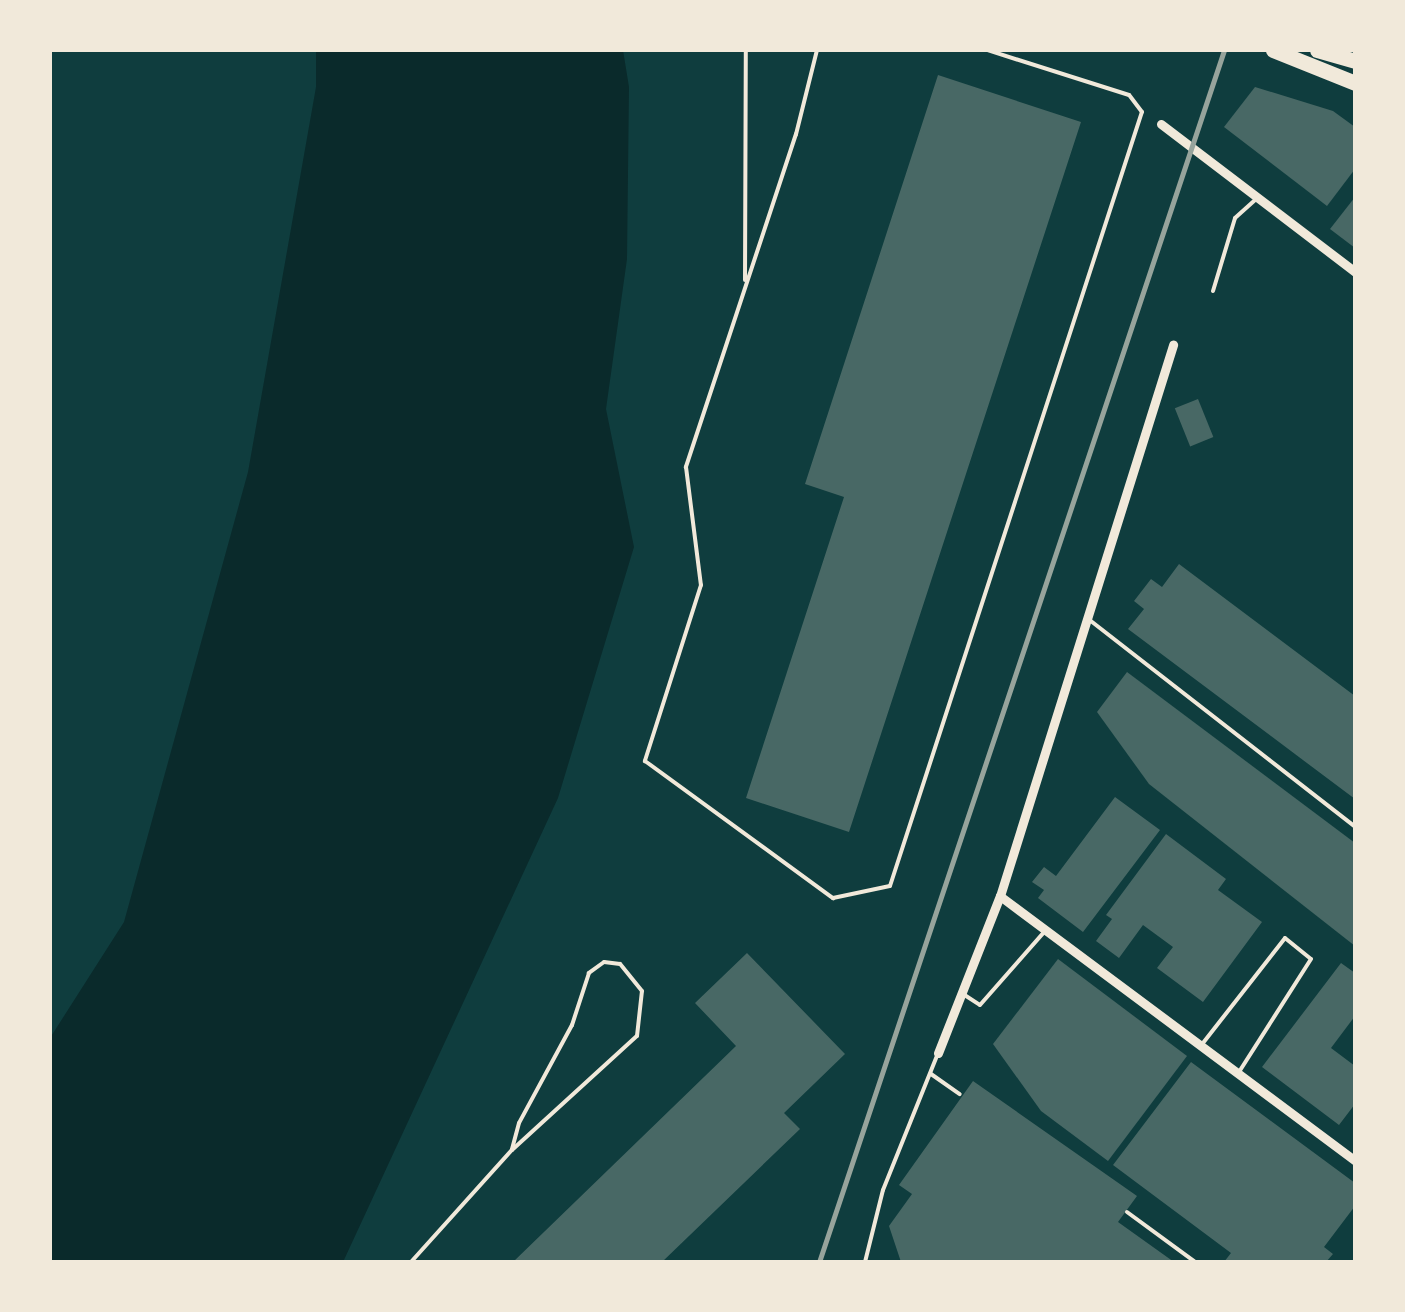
<!DOCTYPE html>
<html>
<head>
<meta charset="utf-8">
<style>
  body { margin:0 }
  #map { position:relative; width:1405px; height:1312px; overflow:hidden; background:#0f3d3e; font-family:Roboto,sans-serif }
  div>[style] { position:absolute }
  .water>* { inset:0; background:#0a2a2b }
  .building>* { inset:0; background:#486865; transform-origin:0 0 }
  .service>* { height:4px; margin:-2px; padding:0 2px; transform-origin:2px; border-radius:2px; background:#f1e9da }
  .minor>* { height:9px; margin:-4.5px; padding:0 4.5px; transform-origin:4.5px; border-radius:4.5px; background:#f1e9da }
  .motorway>* { height:15px; margin:-7.5px; padding:0 7.5px; transform-origin:7.5px; border-radius:7.5px; background:#f1e9da }
  .rail>* { height:5px; margin:-2.5px; padding:0 2.5px; transform-origin:2.5px; border-radius:2.5px; background:#97a49c }
  span { translate:-50% -50%; white-space:nowrap; text-align:center; line-height:1.15; -webkit-text-stroke:10px #f1e9da; paint-order:stroke }
  .frame { position:absolute; inset:0; border:52px solid #f1e9da; pointer-events:none }
</style>
</head>
<body>
<div id="map">
  <div class="water">
    <div style="clip-path:polygon(316px 50px,623px 50px,629px 87px,627px 259px,606px 409px,634px 547px,558px 798px,343px 1262px,50px 1262px,50px 1038px,124px 922px,248px 472px,316px 87px)"></div>
  </div>
  <div class="building">
    <div style="clip-path:polygon(938px 75px,1081px 122px,849px 832px,746px 798px,844px 497px,805px 484px)"></div>
    <div style="clip-path:polygon(1255px 87px,1333px 111px,1355px 127px,1355px 169px,1327px 206px,1224px 127px)"></div>
    <div style="clip-path:polygon(1355px 197px,1355px 248px,1330px 229px)"></div>
    <div style="left:1198px;top:399px;width:41px;height:25px;rotate:68deg"></div>
    <div style="clip-path:polygon(1179px 564px,1355px 696px,1355px 799px,1128px 629px,1144px 609px,1134px 601px,1151px 579px,1162px 587px)"></div>
    <div style="clip-path:polygon(1127px 672px,1355px 843px,1355px 946px,1149px 784px,1097px 712px)"></div>
    <div style="clip-path:polygon(1115px 797px,1160px 830px,1083px 932px,1038px 898px,1044px 890px,1032px 882px,1044px 867px,1056px 876px)"></div>
    <div style="clip-path:polygon(1166px 834px,1226px 879px,1218px 890px,1262px 922px,1203px 1002px,1157px 968px,1173px 947px,1143px 925px,1119px 958px,1096px 941px,1112px 919px,1106px 915px)"></div>
    <div style="clip-path:polygon(747px 953px,845px 1054px,784px 1113px,800px 1129px,662px 1262px,513px 1262px,736px 1046px,695px 1003px)"></div>
    <div style="clip-path:polygon(1058px 959px,1187px 1056px,1108px 1161px,1041px 1111px,993px 1044px)"></div>
    <div style="clip-path:polygon(1341px 963px,1355px 973px,1355px 1016px,1331px 1048px,1355px 1066px,1355px 1104px,1339px 1125px,1262px 1067px)"></div>
    <div style="clip-path:polygon(1191px 1062px,1355px 1183px,1355px 1206px,1324px 1247px,1333px 1254px,1326px 1262px,1224px 1262px,1231px 1253px,1113px 1165px)"></div>
    <div style="clip-path:polygon(973px 1081px,1137px 1196px,1118px 1222px,1174px 1262px,901px 1262px,889px 1226px,912px 1194px,899px 1185px)"></div>
  </div>
  <div class="service">
    <div style="left:817px;top:50px;width:87px;rotate:104deg"></div>
    <div style="left:796px;top:134px;width:351px;rotate:108.3deg"></div>
    <div style="left:686px;top:467px;width:119px;rotate:82.8deg"></div>
    <div style="left:701px;top:585px;width:185px;rotate:107.7deg"></div>
    <div style="left:645px;top:761px;width:233px;rotate:36.1deg"></div>
    <div style="left:833px;top:898px;width:58px;rotate:-11.9deg"></div>
    <div style="left:890px;top:886px;width:814px;rotate:-71.97deg"></div>
    <div style="left:1142px;top:112px;width:21px;rotate:-127deg"></div>
    <div style="left:1129px;top:95px;width:149px;rotate:-162.4deg"></div>
    <div style="left:745px;top:280px;width:230px;rotate:-89.8deg"></div>
    <div style="left:1213px;top:291px;width:76px;rotate:-73.2deg"></div>
    <div style="left:1235px;top:218px;width:30px;rotate:-42deg"></div>
    <div style="left:1087px;top:618px;width:340px;rotate:37.9deg"></div>
    <div style="left:963px;top:994px;width:20px;rotate:33deg"></div>
    <div style="left:980px;top:1005px;width:100px;rotate:-48.7deg"></div>
    <div style="left:1203px;top:1043px;width:133px;rotate:-52deg"></div>
    <div style="left:1285px;top:938px;width:33px;rotate:39deg"></div>
    <div style="left:1311px;top:959px;width:134px;rotate:122.5deg"></div>
    <div style="left:931px;top:1074px;width:35px;rotate:35deg"></div>
    <div style="left:1127px;top:1212px;width:84px;rotate:36.3deg"></div>
    <div style="left:411px;top:1262px;width:151px;rotate:-48deg"></div>
    <div style="left:512px;top:1150px;width:169px;rotate:-42.4deg"></div>
    <div style="left:637px;top:1036px;width:45px;rotate:-83.7deg"></div>
    <div style="left:642px;top:991px;width:35px;rotate:-129deg"></div>
    <div style="left:620px;top:964px;width:16px;rotate:-173deg"></div>
    <div style="left:604px;top:962px;width:19px;rotate:144deg"></div>
    <div style="left:589px;top:973px;width:55px;rotate:108.1deg"></div>
    <div style="left:572px;top:1025px;width:111px;rotate:118.4deg"></div>
    <div style="left:519px;top:1123px;width:28px;rotate:105deg"></div>
    <div style="left:865px;top:1262px;width:74px;rotate:-76deg"></div>
    <div style="left:883px;top:1190px;width:148px;rotate:-68.1deg"></div>
  </div>
  <div class="minor">
    <div style="left:1161px;top:124px;width:244px;rotate:37.3deg"></div>
    <div style="left:1000px;top:896px;width:443px;rotate:36.7deg"></div>
    <div style="left:938px;top:1053px;width:169px;rotate:-68.5deg"></div>
    <div style="left:1000px;top:896px;width:578px;rotate:-72.57deg"></div>
  </div>
  <div class="motorway">
    <div style="left:1273px;top:50px;width:88px;rotate:21.9deg"></div>
    <div style="left:1317px;top:50px;width:40px;rotate:16deg"></div>
  </div>
  <div class="rail">
    <div style="left:819px;top:1262px;width:1278px;rotate:-71.52deg"></div>
  </div>
  <div class="frame"></div>
</div>
</body>
</html>
